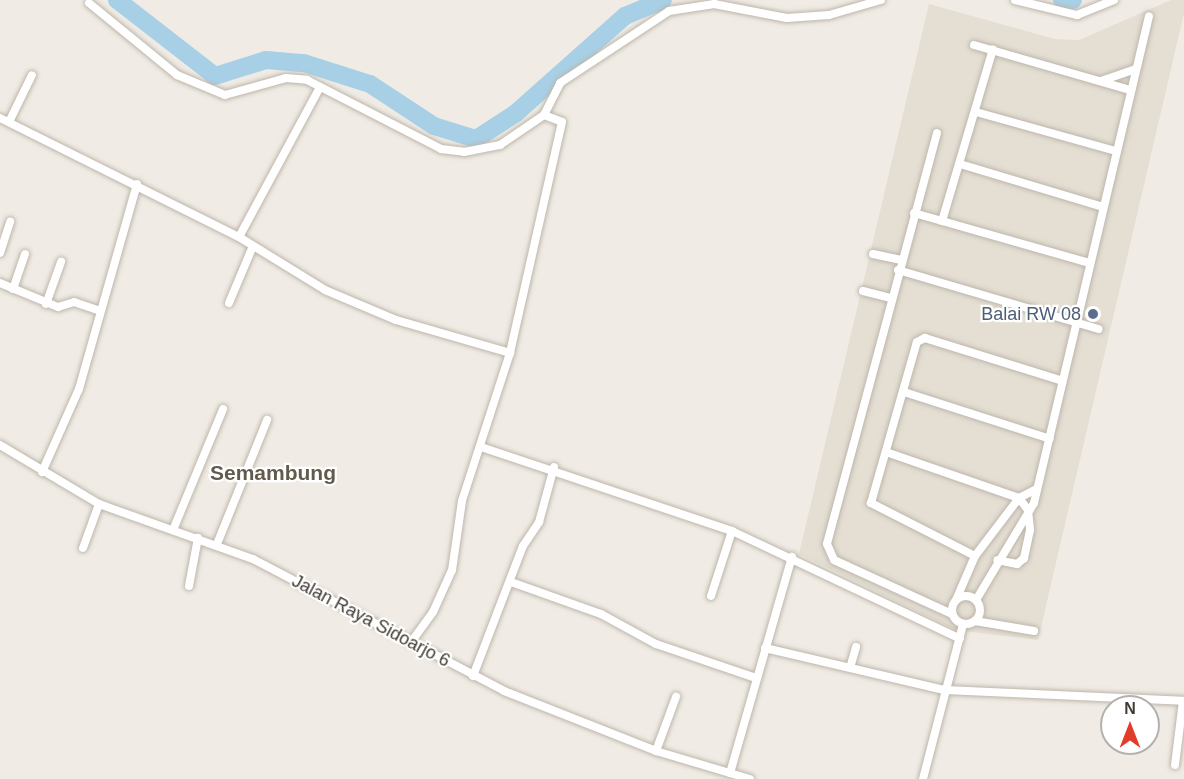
<!DOCTYPE html>
<html>
<head>
<meta charset="utf-8">
<style>
  body { margin:0 }
  #map { position:relative; width:1184px; height:779px; overflow:hidden; background:#f0ece5; font-family:Arial,sans-serif }
  div>[style] { position:absolute }
  .residential>* { inset:0; background:#e4ded3 }
  .river>* { height:18px; margin:-9px; padding:0 9px; transform-origin:9px; border-radius:9px; background:#a7d0e7 }
  .roads { filter:drop-shadow(0 0 2px #bdb6ab) drop-shadow(0 0 2px #bdb6ab) }
  .minor>* { height:8px; margin:-4px; padding:0 4px; transform-origin:4px; border-radius:4px; background:#fff }
  .minor>.ring { margin:-4px; padding:0; box-sizing:content-box; background:none; border:8px solid #fff; border-radius:50% }
  .dots>* { width:16px; height:16px; translate:-50% -50%; box-sizing:border-box; border:3px solid #fff; border-radius:50% }
  span { translate:-50% -50%; white-space:nowrap; text-align:center; line-height:1.15; -webkit-text-stroke:4.5px #fff; paint-order:stroke }
  .service-label { font-size:18px; color:#4e5e75 }
  .right { translate:-100% -50%; text-align:right }
  .street-label { font-size:18px; color:#423c35 }
  .quarter-label { font-size:21px; color:#635a4e; font-weight:700 }
  .north { position:absolute; left:1100px; top:695px; width:60px; height:60px; box-sizing:border-box; background:#fff; border:2px solid #b3b1ae; border-radius:50%; rotate:0deg; font-size:16px; font-weight:700; line-height:24px; text-align:center; color:#423c35 }
  .north::after { content:''; display:block; margin:auto; width:21px; height:27px; background:#e23d2a; clip-path:polygon(50% 0,100% 100%,50% 72%,0 100%) }
</style>
</head>
<body>
<div id="map">
  <div class="residential">
    <div style="clip-path:polygon(1171px 0,1184px 0,1184px 13px,1038px 640px,956px 630px,799px 554px,929px 4px,1055px 39px,1079px 40px)"></div>
  </div>
  <div class="river">
    <div style="left:117px;top:0;width:124px;rotate:37.8deg"></div>
    <div style="left:215px;top:76px;width:53px;rotate:-17.4deg"></div>
    <div style="left:266px;top:60px;width:38px;rotate:5deg"></div>
    <div style="left:304px;top:63px;width:69px;rotate:17.7deg"></div>
    <div style="left:370px;top:84px;width:77px;rotate:33.3deg"></div>
    <div style="left:434px;top:126px;width:44px;rotate:17.2deg"></div>
    <div style="left:476px;top:139px;width:48px;rotate:-33deg"></div>
    <div style="left:516px;top:113px;width:146px;rotate:-41.7deg"></div>
    <div style="left:625px;top:16px;width:41px;rotate:-22.8deg"></div>
    <div style="left:1062px;top:0;width:11px"></div>
  </div>
  <div class="roads">
    <div class="minor">
      <div style="left:1015px;top:0;width:64px;rotate:13.6deg"></div>
      <div style="left:1077px;top:15px;width:40px;rotate:-22deg"></div>
      <div style="left:89px;top:3px;width:114px;rotate:39.3deg"></div>
      <div style="left:177px;top:75px;width:52px;rotate:22.6deg"></div>
      <div style="left:225px;top:95px;width:63px;rotate:-15.6deg"></div>
      <div style="left:286px;top:78px;width:21px;rotate:5deg"></div>
      <div style="left:307px;top:80px;width:151px;rotate:27.2deg"></div>
      <div style="left:441px;top:149px;width:23px;rotate:7deg"></div>
      <div style="left:464px;top:152px;width:37px;rotate:-11deg"></div>
      <div style="left:500px;top:145px;width:53px;rotate:-34.3deg"></div>
      <div style="left:544px;top:115px;width:19px;rotate:21deg"></div>
      <div style="left:562px;top:122px;width:237px;rotate:102.7deg"></div>
      <div style="left:510px;top:353px;width:156px;rotate:108deg"></div>
      <div style="left:462px;top:501px;width:70px;rotate:98.2deg"></div>
      <div style="left:452px;top:570px;width:46px;rotate:114.3deg"></div>
      <div style="left:433px;top:612px;width:36px;rotate:126deg"></div>
      <div style="left:974px;top:45px;width:162px;rotate:16.1deg"></div>
      <div style="left:1101px;top:81px;width:36px;rotate:-19deg"></div>
      <div style="left:976px;top:112px;width:145px;rotate:15.6deg"></div>
      <div style="left:544px;top:115px;width:36px;rotate:-63deg"></div>
      <div style="left:560px;top:83px;width:131px;rotate:-33.4deg"></div>
      <div style="left:669px;top:11px;width:46px;rotate:-8.8deg"></div>
      <div style="left:714px;top:4px;width:74px;rotate:10.9deg"></div>
      <div style="left:787px;top:18px;width:42px;rotate:-4.1deg"></div>
      <div style="left:829px;top:15px;width:54px;rotate:-16.1deg"></div>
      <div style="left:0;top:118px;width:267px;rotate:26.5deg"></div>
      <div style="left:239px;top:237px;width:101px;rotate:31.6deg"></div>
      <div style="left:325px;top:290px;width:77px;rotate:22.9deg"></div>
      <div style="left:396px;top:320px;width:119px;rotate:16.1deg"></div>
      <div style="left:9px;top:122px;width:52px;rotate:-63.9deg"></div>
      <div style="left:937px;top:133px;width:425px;rotate:105deg"></div>
      <div style="left:827px;top:544px;width:17px;rotate:66deg"></div>
      <div style="left:834px;top:560px;width:130px;rotate:24.6deg"></div>
      <div style="left:960px;top:164px;width:149px;rotate:16.7deg"></div>
      <div style="left:914px;top:213px;width:182px;rotate:15.9deg"></div>
      <div style="left:942px;top:221px;width:179px;rotate:-73.5deg"></div>
      <div style="left:239px;top:237px;width:170px;rotate:-61.6deg"></div>
      <div style="left:0;top:253px;width:33px;rotate:-72deg"></div>
      <div style="left:873px;top:254px;width:29px;rotate:12deg"></div>
      <div style="left:898px;top:270px;width:209px;rotate:16.4deg"></div>
      <div style="left:0;top:283px;width:63px;rotate:22.5deg"></div>
      <div style="left:58px;top:307px;width:17px;rotate:-17deg"></div>
      <div style="left:74px;top:302px;width:24px;rotate:19deg"></div>
      <div style="left:13px;top:289px;width:37px;rotate:-71deg"></div>
      <div style="left:863px;top:291px;width:29px;rotate:14deg"></div>
      <div style="left:229px;top:303px;width:62px;rotate:-67.2deg"></div>
      <div style="left:46px;top:304px;width:45px;rotate:-70.3deg"></div>
      <div style="left:904px;top:392px;width:153px;rotate:17.8deg"></div>
      <div style="left:0;top:445px;width:115px;rotate:30.8deg"></div>
      <div style="left:99px;top:504px;width:164px;rotate:19.7deg"></div>
      <div style="left:253px;top:559px;width:284px;rotate:27.7deg"></div>
      <div style="left:504px;top:691px;width:163px;rotate:21.5deg"></div>
      <div style="left:656px;top:751px;width:98px;rotate:16.6deg"></div>
      <div style="left:481px;top:447px;width:265px;rotate:18.5deg"></div>
      <div style="left:732px;top:531px;width:252px;rotate:25.3deg"></div>
      <div style="left:886px;top:452px;width:141px;rotate:19.1deg"></div>
      <div style="left:1019px;top:498px;width:15px;rotate:53deg"></div>
      <div style="left:1028px;top:510px;width:20px;rotate:84deg"></div>
      <div style="left:1030px;top:530px;width:29px;rotate:102deg"></div>
      <div style="left:1024px;top:558px;width:9px;rotate:139deg"></div>
      <div style="left:1017px;top:564px;width:20px;rotate:-169deg"></div>
      <div style="left:42px;top:472px;width:91px;rotate:-66deg"></div>
      <div style="left:79px;top:389px;width:213px;rotate:-74.2deg"></div>
      <div style="left:173px;top:530px;width:131px;rotate:-67.5deg"></div>
      <div style="left:217px;top:544px;width:134px;rotate:-68deg"></div>
      <div style="left:83px;top:548px;width:47px;rotate:-70deg"></div>
      <div style="left:975px;top:556px;width:117px;rotate:-153deg"></div>
      <div style="left:871px;top:503px;width:167px;rotate:-74.1deg"></div>
      <div style="left:917px;top:342px;width:9px;rotate:-27deg"></div>
      <div style="left:925px;top:338px;width:141px;rotate:17.3deg"></div>
      <div style="left:511px;top:582px;width:96px;rotate:19.6deg"></div>
      <div style="left:601px;top:614px;width:63px;rotate:28.6deg"></div>
      <div style="left:656px;top:644px;width:106px;rotate:18.8deg"></div>
      <div style="left:189px;top:586px;width:49px;rotate:-79.4deg"></div>
      <div class="ring" style="left:952px;top:596px;width:20px;height:20px"></div>
      <div style="left:711px;top:596px;width:68px;rotate:-72.1deg"></div>
      <div style="left:956px;top:600px;width:48px;rotate:-66.6deg"></div>
      <div style="left:975px;top:556px;width:73px;rotate:-52.8deg"></div>
      <div style="left:1019px;top:498px;width:20px;rotate:-27deg"></div>
      <div style="left:976px;top:600px;width:113px;rotate:-59.1deg"></div>
      <div style="left:1034px;top:503px;width:500px;rotate:-76.71deg"></div>
      <div style="left:975px;top:621px;width:60px;rotate:9.6deg"></div>
      <div style="left:765px;top:648px;width:184px;rotate:13.2deg"></div>
      <div style="left:944px;top:690px;width:240px;rotate:2.6deg"></div>
      <div style="left:850px;top:668px;width:22px;rotate:-74deg"></div>
      <div style="left:473px;top:676px;width:139px;rotate:-69deg"></div>
      <div style="left:523px;top:546px;width:29px;rotate:-56deg"></div>
      <div style="left:539px;top:522px;width:57px;rotate:-74.7deg"></div>
      <div style="left:656px;top:751px;width:58px;rotate:-69.7deg"></div>
      <div style="left:1175px;top:765px;width:64px;rotate:-82.9deg"></div>
      <div style="left:730px;top:773px;width:225px;rotate:-74deg"></div>
      <div style="left:923px;top:779px;width:160px;rotate:-75.5deg"></div>
    </div>
  </div>
  <div class="dots">
    <div style="left:1093px;top:314px;background:#5c6f8a"></div>
  </div>
  <div class="service-label">
    <span class="right" style="left:1081px;top:314px">Balai RW 08</span>
  </div>
  <div class="street-label">
    <span style="left:371px;top:621px;rotate:28deg">Jalan Raya Sidoarjo 6</span>
  </div>
  <div class="quarter-label">
    <span style="left:273px;top:473px">Semambung</span>
  </div>
  <div class="north">N</div>
</div>
</body>
</html>
